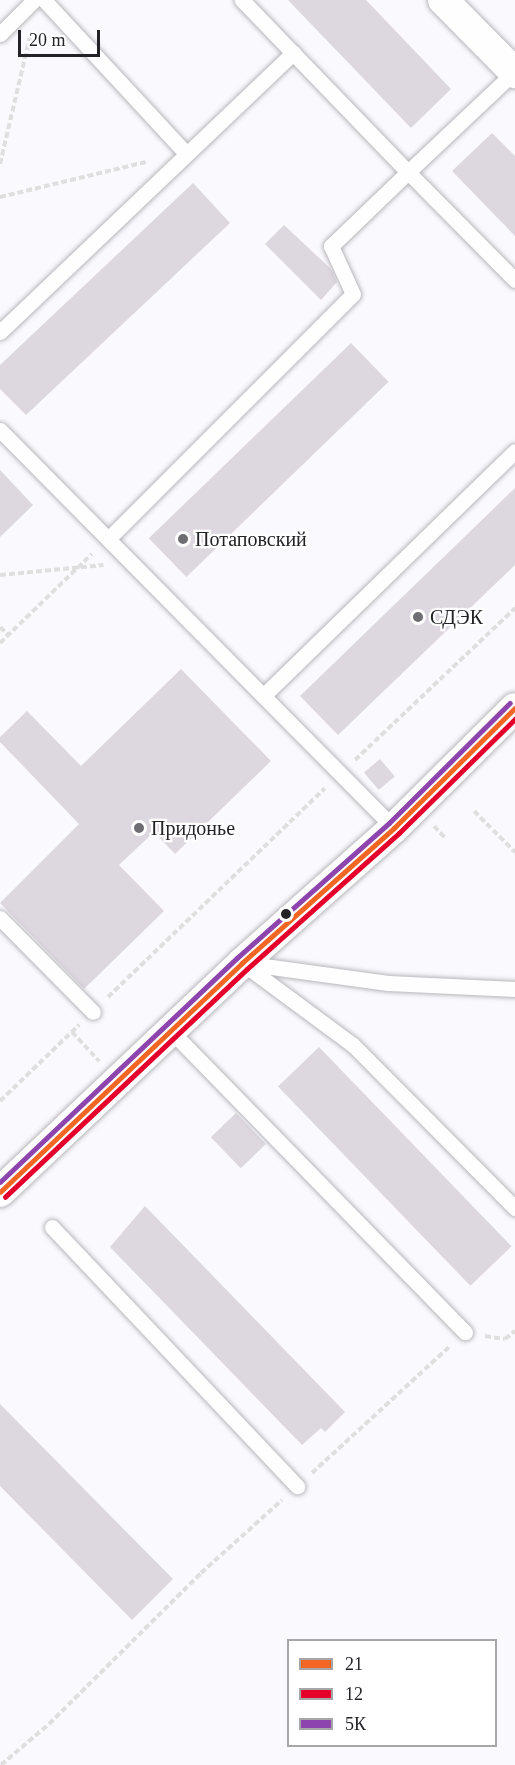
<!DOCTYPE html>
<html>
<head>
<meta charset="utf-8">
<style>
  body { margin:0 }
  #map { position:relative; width:515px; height:1765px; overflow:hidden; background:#faf9fd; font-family:"Times New Roman",serif }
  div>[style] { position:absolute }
  .building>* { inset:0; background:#ddd7df; transform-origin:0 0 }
  .path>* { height:4px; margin-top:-2px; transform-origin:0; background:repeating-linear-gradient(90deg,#dfdfdf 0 6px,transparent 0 9px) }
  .roads { filter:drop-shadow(0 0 2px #b8b7bc) drop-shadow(0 0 2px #b8b7bc) }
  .lane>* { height:15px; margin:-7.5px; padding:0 7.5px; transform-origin:7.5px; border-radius:7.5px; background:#fefeff }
  .street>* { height:30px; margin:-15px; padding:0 15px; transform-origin:15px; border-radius:15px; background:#fefeff }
  .bus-1>* { height:4.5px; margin:-2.25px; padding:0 2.25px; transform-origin:2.25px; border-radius:2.25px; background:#f26522 }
  .bus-2>* { height:4.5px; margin:-2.25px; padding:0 2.25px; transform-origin:2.25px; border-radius:2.25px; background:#e4002b }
  .bus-3>* { height:4.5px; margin:-2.25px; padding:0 2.25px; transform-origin:2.25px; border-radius:2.25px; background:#8e44ad }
  .dots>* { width:16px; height:16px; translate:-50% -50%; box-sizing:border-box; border:3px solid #fff; border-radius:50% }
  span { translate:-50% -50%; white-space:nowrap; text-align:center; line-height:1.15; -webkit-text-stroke:4.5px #fff; paint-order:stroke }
  .poi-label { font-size:20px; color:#232227 }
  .left { translate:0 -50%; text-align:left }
  .legend { position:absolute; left:287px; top:1639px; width:210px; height:108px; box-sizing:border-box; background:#fff; border:2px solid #a7a7a9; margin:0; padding:8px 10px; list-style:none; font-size:18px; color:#232227 }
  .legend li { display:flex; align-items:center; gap:12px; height:30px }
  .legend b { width:30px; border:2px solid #a7a7a9 }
  .scale { position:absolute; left:18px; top:30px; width:82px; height:27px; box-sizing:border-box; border:3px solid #232227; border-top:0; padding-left:8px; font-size:18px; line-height:21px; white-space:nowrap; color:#232227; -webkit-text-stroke:4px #fff; paint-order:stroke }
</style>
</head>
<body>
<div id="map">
  <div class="building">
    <div style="clip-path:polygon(288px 0,366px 0,451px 89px,411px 128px)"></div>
    <div style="clip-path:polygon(492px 133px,515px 156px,515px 236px,452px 171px)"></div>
    <div style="clip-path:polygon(193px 183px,230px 223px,26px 415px,0 389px,0 365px)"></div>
    <div style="clip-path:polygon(284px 225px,331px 269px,337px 282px,321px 300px,265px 244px)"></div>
    <div style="left:351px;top:343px;width:54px;height:281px;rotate:46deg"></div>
    <div style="clip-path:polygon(0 470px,33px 505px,0 537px)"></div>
    <div style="clip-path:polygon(515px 488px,515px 565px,338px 735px,300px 696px)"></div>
    <div style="clip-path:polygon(181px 669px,271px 761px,175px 854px,154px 832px,119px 865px,164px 911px,84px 989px,0 903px,79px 824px,0 742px,0 737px,27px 711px,81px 766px)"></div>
    <div style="left:380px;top:759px;width:23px;height:21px;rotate:50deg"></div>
    <div style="left:319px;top:1047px;width:277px;height:57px;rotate:46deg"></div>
    <div style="left:236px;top:1113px;width:43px;height:35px;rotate:46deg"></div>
    <div style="clip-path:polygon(145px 1206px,345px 1412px,325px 1432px,321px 1428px,302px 1445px,110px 1247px)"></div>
    <div style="clip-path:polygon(0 1404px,173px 1579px,132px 1620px,0 1486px)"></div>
  </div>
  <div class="path">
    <div style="left:0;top:164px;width:131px;rotate:-76.8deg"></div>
    <div style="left:0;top:197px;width:150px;rotate:-13.5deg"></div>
    <div style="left:0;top:575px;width:104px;rotate:-5.5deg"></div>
    <div style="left:0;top:627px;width:11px;rotate:45deg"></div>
    <div style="left:0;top:643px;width:128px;rotate:-44.1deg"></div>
    <div style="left:355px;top:760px;width:221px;rotate:-43.5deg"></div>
    <div style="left:474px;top:811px;width:58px;rotate:45deg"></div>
    <div style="left:434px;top:826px;width:18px;rotate:47deg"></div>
    <div style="left:108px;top:997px;width:301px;rotate:-43.9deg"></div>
    <div style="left:72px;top:1032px;width:40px;rotate:47deg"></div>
    <div style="left:0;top:1101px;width:110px;rotate:-43.9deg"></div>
    <div style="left:485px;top:1336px;width:20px;rotate:9deg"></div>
    <div style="left:505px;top:1339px;width:13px;rotate:-39deg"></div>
    <div style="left:312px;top:1473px;width:188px;rotate:-42.6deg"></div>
    <div style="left:1px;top:1765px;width:63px;rotate:-40.5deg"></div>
    <div style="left:49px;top:1724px;width:214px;rotate:-44.8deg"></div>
    <div style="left:201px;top:1573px;width:109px;rotate:-42deg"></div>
  </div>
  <div class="roads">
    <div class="lane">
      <div style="left:44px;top:0;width:207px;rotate:47.2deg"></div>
      <div style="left:0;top:34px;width:48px;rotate:-45deg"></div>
      <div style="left:293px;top:53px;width:165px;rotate:46deg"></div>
      <div style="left:408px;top:172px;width:146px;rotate:-43.3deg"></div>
      <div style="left:0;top:332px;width:405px;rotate:-43.6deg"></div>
      <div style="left:293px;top:53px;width:74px;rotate:-133.9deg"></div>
      <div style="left:0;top:430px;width:560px;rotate:45.29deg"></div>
      <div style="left:108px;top:539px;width:346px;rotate:-45deg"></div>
      <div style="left:353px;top:294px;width:53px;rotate:-114.6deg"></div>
      <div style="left:331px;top:246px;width:107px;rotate:-43.9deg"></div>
      <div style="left:408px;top:172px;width:152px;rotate:45.3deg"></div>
      <div style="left:263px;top:696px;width:351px;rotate:-44.2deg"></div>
      <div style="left:0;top:918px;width:132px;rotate:45.3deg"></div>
      <div style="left:515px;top:989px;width:127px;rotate:-177.3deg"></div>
      <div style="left:388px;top:983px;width:147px;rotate:-172.2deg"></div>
      <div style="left:242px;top:963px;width:138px;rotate:36.5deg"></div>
      <div style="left:353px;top:1045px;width:230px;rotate:45.2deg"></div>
      <div style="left:171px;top:1031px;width:421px;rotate:45.7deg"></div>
      <div style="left:52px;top:1227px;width:357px;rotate:46.6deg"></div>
    </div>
    <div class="street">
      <div style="left:443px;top:0;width:103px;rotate:45.4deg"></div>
      <div style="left:0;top:1192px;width:333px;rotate:-43.4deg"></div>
      <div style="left:242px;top:963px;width:203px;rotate:-41.6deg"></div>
      <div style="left:394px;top:828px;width:170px;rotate:-44.8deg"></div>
    </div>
  </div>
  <div class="bus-1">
    <div style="left:0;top:1192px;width:333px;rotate:-43.4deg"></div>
    <div style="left:242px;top:963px;width:203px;rotate:-41.6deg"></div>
    <div style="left:394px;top:828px;width:170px;rotate:-44.8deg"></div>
  </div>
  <div class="bus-2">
    <div style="left:5px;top:1197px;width:332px;rotate:-43.3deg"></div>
    <div style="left:247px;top:969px;width:204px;rotate:-41.8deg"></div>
    <div style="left:399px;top:833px;width:163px;rotate:-44.5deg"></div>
  </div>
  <div class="bus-3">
    <div style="left:0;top:1182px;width:326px;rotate:-43.4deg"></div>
    <div style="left:237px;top:958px;width:203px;rotate:-41.6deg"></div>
    <div style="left:389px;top:823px;width:170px;rotate:-44.8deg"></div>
  </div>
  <div class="dots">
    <div style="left:183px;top:539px;background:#6e6d72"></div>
    <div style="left:418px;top:617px;background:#6e6d72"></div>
    <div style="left:139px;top:828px;background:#6e6d72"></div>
    <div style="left:286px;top:914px;background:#232227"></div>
  </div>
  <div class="poi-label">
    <span class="left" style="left:195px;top:539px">Потаповский</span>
    <span class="left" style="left:430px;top:617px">СДЭК</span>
    <span class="left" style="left:151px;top:828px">Придонье</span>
  </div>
  <ul class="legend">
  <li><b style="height:8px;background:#f26522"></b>21</li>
  <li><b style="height:8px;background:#e4002b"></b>12</li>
  <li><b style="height:8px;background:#8e44ad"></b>5К</li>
  </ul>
  <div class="scale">20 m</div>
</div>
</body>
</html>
